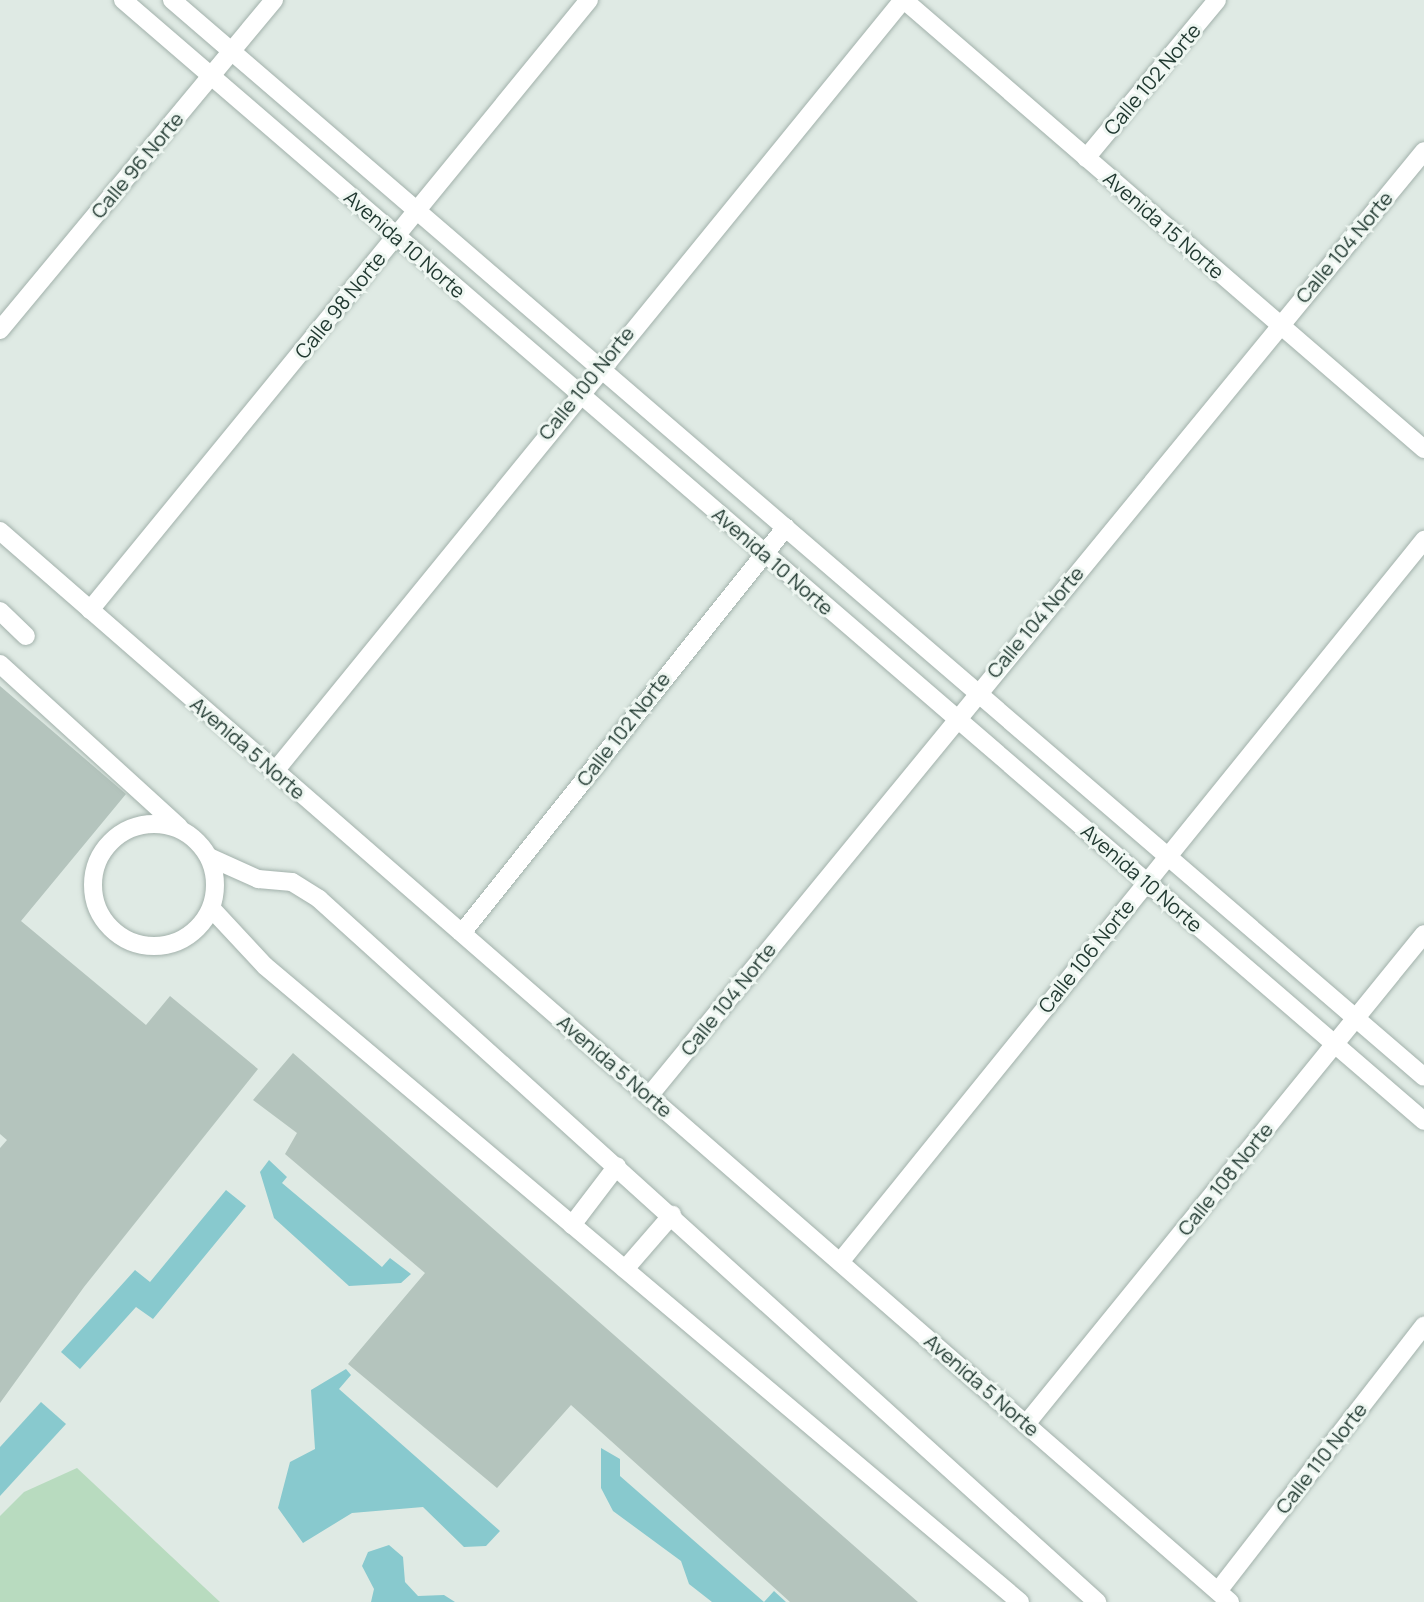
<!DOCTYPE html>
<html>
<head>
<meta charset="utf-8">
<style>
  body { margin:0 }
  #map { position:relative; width:1424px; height:1602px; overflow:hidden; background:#dfeae4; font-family:Manrope,sans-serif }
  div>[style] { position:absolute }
  .green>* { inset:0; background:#b8dbbf }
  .water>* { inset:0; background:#88c9ce }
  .building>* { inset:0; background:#b4c4bd }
  .roads { filter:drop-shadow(0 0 2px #a2b1ab) drop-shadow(0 0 2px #a2b1ab) }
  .minor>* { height:18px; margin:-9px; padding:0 9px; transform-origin:9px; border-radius:9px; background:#fff }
  .minor>.ring { margin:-9px; padding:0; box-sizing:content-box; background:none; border:18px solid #fff; border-radius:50% }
  span { translate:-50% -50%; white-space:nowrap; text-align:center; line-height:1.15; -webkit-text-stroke:6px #eff7f2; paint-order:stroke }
  .street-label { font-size:20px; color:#213931 }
</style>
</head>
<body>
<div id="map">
  <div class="green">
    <div style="clip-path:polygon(77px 1468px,220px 1602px,0 1602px,0 1516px,24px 1492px)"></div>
  </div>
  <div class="water">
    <div style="clip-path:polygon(269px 1160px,287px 1177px,282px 1183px,382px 1267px,390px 1258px,411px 1274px,401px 1283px,349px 1286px,274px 1218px,260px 1172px)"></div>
    <div style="clip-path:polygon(226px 1190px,246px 1206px,153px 1319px,136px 1307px,80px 1369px,61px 1352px,135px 1270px,150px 1282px)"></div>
    <div style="clip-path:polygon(346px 1369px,351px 1375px,339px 1389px,500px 1531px,486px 1546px,464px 1547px,423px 1507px,352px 1513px,303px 1543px,278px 1508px,290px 1462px,315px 1449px,311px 1390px)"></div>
    <div style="clip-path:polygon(41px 1402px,66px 1424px,0 1496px,0 1447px)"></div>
    <div style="clip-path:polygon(601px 1448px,620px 1459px,620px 1476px,764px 1602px,774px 1591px,786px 1602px,712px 1602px,689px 1584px,681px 1561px,613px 1511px,601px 1488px)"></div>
    <div style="clip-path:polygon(389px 1545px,403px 1557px,405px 1582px,418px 1596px,444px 1595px,455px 1602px,371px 1602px,374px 1589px,362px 1566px,368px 1552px)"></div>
  </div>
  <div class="building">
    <div style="clip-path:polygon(0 686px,126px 794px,21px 921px,146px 1025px,170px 996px,258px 1069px,84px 1287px,0 1403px,0 1148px,7px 1140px,0 1134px)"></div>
    <div style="clip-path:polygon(293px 1053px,918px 1602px,790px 1602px,571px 1405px,497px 1488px,348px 1364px,425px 1273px,285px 1154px,297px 1133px,253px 1100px)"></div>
  </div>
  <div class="roads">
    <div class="minor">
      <div style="left:123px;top:0;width:1717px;rotate:40.75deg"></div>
      <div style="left:172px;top:0;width:1651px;rotate:40.7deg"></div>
      <div style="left:904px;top:0;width:687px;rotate:40.81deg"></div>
      <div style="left:1086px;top:158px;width:205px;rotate:-50.3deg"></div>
      <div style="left:0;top:330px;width:429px;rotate:-50.3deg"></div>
      <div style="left:0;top:531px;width:1631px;rotate:41.05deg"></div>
      <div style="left:90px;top:610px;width:788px;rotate:-50.72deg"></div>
      <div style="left:0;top:611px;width:36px;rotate:44deg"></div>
      <div style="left:0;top:664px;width:242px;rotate:42.3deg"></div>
      <div style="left:275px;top:771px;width:994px;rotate:-50.84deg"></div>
      <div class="ring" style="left:93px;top:824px;width:104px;height:104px"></div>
      <div style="left:209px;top:857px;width:54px;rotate:24.2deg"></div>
      <div style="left:258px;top:879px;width:34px;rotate:5deg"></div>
      <div style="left:292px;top:882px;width:32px;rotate:32deg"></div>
      <div style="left:319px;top:899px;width:1049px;rotate:42.1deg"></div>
      <div style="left:211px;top:908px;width:79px;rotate:47deg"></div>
      <div style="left:265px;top:966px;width:987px;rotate:40.11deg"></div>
      <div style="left:462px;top:933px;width:519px;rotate:-51.41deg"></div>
      <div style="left:649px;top:1096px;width:1222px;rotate:-50.64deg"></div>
      <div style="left:572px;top:1225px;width:74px;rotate:-52.7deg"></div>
      <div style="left:840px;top:1262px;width:929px;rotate:-51.03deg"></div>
      <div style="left:625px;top:1269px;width:72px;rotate:-49deg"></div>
      <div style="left:1026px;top:1424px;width:631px;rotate:-50.91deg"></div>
      <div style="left:1218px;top:1591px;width:336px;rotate:-52.2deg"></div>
    </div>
  </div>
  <div class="street-label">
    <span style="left:1152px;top:79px;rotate:-50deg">Calle 102 Norte</span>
    <span style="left:137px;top:165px;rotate:-50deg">Calle 96 Norte</span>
    <span style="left:1164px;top:225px;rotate:41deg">Avenida 15 Norte</span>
    <span style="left:405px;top:244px;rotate:41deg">Avenida 10 Norte</span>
    <span style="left:1344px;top:247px;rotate:-50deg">Calle 104 Norte</span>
    <span style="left:340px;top:305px;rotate:-51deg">Calle 98 Norte</span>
    <span style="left:586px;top:383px;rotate:-51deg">Calle 100 Norte</span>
    <span style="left:773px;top:561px;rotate:41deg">Avenida 10 Norte</span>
    <span style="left:1035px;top:622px;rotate:-50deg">Calle 104 Norte</span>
    <span style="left:623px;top:729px;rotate:-52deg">Calle 102 Norte</span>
    <span style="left:248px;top:748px;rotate:41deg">Avenida 5 Norte</span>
    <span style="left:1142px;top:878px;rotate:41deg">Avenida 10 Norte</span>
    <span style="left:1086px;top:956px;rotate:-51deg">Calle 106 Norte</span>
    <span style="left:728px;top:999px;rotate:-51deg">Calle 104 Norte</span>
    <span style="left:615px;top:1066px;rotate:41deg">Avenida 5 Norte</span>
    <span style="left:1225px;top:1179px;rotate:-51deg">Calle 108 Norte</span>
    <span style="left:982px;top:1385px;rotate:41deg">Avenida 5 Norte</span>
    <span style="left:1321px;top:1458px;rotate:-52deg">Calle 110 Norte</span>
  </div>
</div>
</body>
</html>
